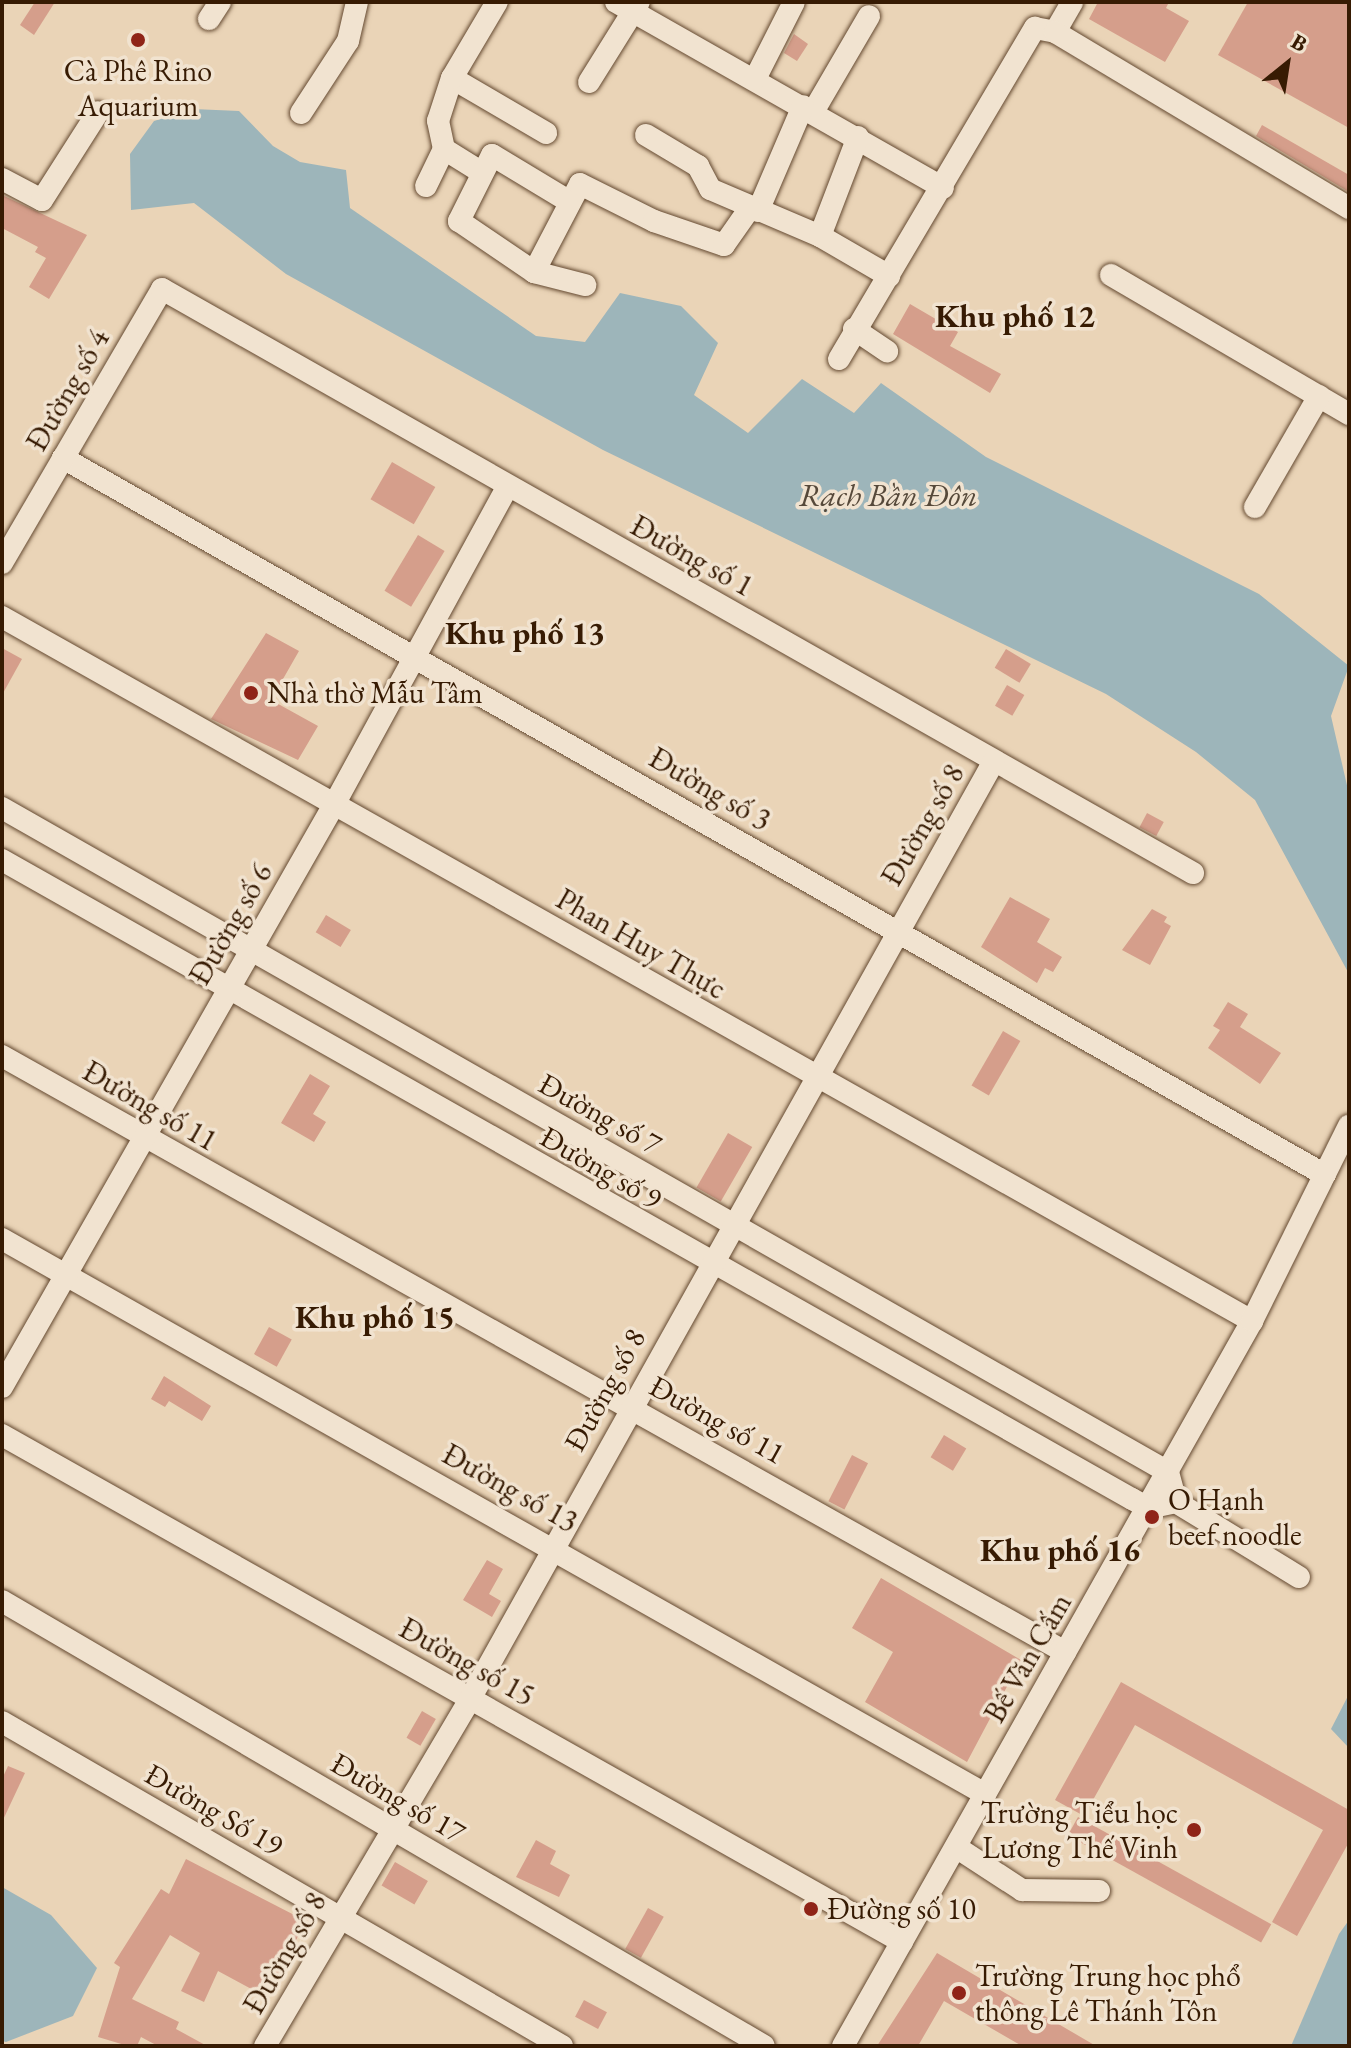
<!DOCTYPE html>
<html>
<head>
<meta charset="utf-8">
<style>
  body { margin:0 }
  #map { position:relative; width:1351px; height:2048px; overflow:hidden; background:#ead4b7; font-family:"EB Garamond",serif }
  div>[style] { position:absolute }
  .water>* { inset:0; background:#9db5ba }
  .building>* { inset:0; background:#d59e8b; transform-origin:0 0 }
  .roads { filter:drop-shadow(0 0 2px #644930) drop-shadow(0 0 2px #644930) }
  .minor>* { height:22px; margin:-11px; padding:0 11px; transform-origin:11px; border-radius:11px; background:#f1e3d0 }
  .dots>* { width:22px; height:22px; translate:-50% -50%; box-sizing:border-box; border:4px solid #f1e3d0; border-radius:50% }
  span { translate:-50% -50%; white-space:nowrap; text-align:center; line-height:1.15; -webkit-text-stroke:7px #f1e3d0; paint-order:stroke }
  .poi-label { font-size:30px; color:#371b03 }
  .left { translate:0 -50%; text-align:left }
  .right { translate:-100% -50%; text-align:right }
  .street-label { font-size:30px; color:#371b03 }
  .neighbourhood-label { font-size:32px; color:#371b03; font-weight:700 }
  .water-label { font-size:32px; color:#56493a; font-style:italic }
  .frame { position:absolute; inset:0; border:4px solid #371b03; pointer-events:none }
  .north { position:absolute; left:1247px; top:24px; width:80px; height:80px; -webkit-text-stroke:6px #f1e3d0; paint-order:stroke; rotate:30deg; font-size:22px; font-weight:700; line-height:32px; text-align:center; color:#371b03 }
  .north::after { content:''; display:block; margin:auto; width:28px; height:36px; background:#371b03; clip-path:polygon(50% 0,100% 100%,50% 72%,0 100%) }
</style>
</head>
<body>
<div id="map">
  <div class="water">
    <div style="clip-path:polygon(193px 109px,239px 111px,273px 146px,300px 162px,346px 170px,350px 208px,536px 336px,585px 342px,620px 293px,681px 306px,718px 343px,694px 395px,748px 433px,802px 379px,854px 413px,881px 383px,986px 457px,1259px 594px,1349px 666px,1331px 716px,1349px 794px,1349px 974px,1255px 800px,1196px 752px,1106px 694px,603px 450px,286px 274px,194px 203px,131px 210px,130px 154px,154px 121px)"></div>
    <div style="clip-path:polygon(1349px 1694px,1349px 1748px,1331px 1729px)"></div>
    <div style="clip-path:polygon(2px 1887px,51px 1915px,97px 1968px,73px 2016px,6px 2042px,2px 2041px)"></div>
    <div style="clip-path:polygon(1349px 1920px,1349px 2046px,1291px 2046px,1339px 1934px)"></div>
  </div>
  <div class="building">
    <div style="clip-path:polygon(35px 2px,55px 2px,34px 35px,20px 25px)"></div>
    <div style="clip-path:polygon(1098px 2px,1169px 2px,1166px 8px,1189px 21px,1165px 62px,1089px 19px)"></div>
    <div style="clip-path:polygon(1248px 2px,1349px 2px,1349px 128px,1218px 55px)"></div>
    <div style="clip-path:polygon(794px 34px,808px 44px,797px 61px,784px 53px)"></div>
    <div style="clip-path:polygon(1262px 125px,1349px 175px,1349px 192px,1256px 136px)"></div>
    <div style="clip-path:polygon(2px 195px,87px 235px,49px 299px,29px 287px,46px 258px,35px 252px,38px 247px,2px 228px)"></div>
    <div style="clip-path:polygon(910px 304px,958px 332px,950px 346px,1001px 374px,990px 393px,893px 334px)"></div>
    <div style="left:392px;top:462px;width:50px;height:43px;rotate:30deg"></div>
    <div style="left:418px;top:535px;width:31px;height:65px;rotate:31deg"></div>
    <div style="clip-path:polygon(266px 633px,299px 651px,271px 700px,318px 726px,298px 760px,211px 719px)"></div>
    <div style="clip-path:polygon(2px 648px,22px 659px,2px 695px)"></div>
    <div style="left:1006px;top:649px;width:29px;height:22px;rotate:31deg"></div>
    <div style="left:1007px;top:685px;width:20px;height:24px;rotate:30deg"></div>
    <div style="left:1147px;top:813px;width:19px;height:16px;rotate:28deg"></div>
    <div style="clip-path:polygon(1010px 897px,1050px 919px,1037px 942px,1062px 957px,1053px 972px,1045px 968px,1037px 983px,981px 947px)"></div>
    <div style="clip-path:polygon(1152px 909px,1167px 917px,1164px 922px,1171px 926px,1150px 965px,1122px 950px)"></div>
    <div style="left:326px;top:915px;width:29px;height:20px;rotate:31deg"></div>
    <div style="clip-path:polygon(1228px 1002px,1248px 1014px,1240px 1027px,1281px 1053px,1260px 1084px,1208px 1048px,1220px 1030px,1213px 1026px)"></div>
    <div style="left:1003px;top:1031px;width:20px;height:63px;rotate:30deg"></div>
    <div style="clip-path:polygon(310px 1074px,330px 1086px,313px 1114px,326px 1122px,314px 1142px,281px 1123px)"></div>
    <div style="left:728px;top:1133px;width:28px;height:63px;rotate:30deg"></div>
    <div style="left:269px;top:1327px;width:26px;height:31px;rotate:29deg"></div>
    <div style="clip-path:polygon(164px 1376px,211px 1406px,202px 1421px,169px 1401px,165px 1407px,151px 1399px)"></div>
    <div style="left:944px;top:1435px;width:26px;height:26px;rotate:31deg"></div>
    <div style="left:852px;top:1455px;width:18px;height:52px;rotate:27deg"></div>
    <div style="clip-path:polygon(487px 1560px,503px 1569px,489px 1594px,501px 1601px,492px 1617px,463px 1600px)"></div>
    <div style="clip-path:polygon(881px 1578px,1021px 1660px,967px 1762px,865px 1702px,893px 1652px,852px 1628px)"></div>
    <div style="clip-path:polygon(1121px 1682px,1349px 1810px,1349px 1842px,1297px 1936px,1272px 1922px,1323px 1830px,1135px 1725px,1084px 1816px,1055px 1800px)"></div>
    <div style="left:422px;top:1711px;width:16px;height:31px;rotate:30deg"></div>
    <div style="clip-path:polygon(8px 1766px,25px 1773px,2px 1822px,2px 1779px)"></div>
    <div style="left:1078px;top:1817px;width:221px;height:21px;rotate:29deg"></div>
    <div style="clip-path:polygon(536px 1840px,556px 1851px,550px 1864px,570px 1875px,559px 1897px,516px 1877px)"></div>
    <div style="clip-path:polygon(186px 1859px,304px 1920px,286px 1967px,268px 1998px,218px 1971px,204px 2002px,181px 1991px,200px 1953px,170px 1935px,132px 1999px,179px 2022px,176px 2029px,207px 2046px,158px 2046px,141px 2037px,137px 2046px,128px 2046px,98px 2037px,120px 1967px,114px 1963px,161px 1889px,169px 1894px)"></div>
    <div style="left:395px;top:1862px;width:38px;height:27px;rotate:30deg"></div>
    <div style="left:648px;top:1908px;width:18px;height:47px;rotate:29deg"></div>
    <div style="clip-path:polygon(937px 1953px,1096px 2046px,1022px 2046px,944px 2001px,918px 2046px,877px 2046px)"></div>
    <div style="left:584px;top:2000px;width:26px;height:19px;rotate:28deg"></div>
  </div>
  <div class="roads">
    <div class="minor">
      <div style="left:616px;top:2px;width:376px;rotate:29.6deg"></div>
      <div style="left:209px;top:19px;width:20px;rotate:-57deg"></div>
      <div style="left:1055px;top:32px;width:34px;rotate:-60deg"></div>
      <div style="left:452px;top:78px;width:109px;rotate:30.3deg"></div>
      <div style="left:755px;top:79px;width:86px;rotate:-63.1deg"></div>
      <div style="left:589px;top:82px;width:94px;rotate:-58deg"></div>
      <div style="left:813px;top:112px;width:111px;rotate:-59.7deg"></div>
      <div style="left:301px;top:113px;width:86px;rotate:-56.9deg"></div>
      <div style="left:348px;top:41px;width:40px;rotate:-77deg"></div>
      <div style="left:646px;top:135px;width:61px;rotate:30.8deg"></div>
      <div style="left:698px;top:166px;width:26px;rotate:62deg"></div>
      <div style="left:710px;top:189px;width:120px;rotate:23.1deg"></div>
      <div style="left:820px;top:236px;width:80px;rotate:30.1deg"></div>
      <div style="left:444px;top:149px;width:44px;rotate:31.9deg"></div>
      <div style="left:2px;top:179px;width:45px;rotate:27.7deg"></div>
      <div style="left:42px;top:200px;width:104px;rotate:-57.5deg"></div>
      <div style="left:426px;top:186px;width:41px;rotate:-64.1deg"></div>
      <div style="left:444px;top:149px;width:29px;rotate:-102deg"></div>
      <div style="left:438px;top:121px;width:45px;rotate:-72deg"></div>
      <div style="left:452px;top:78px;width:88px;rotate:-59.4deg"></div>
      <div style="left:570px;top:202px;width:91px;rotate:-148.9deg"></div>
      <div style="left:492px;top:155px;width:74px;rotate:116.6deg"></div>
      <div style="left:459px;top:221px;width:91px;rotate:34.2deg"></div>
      <div style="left:534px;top:272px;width:53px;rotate:14.3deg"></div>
      <div style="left:758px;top:211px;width:114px;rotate:-66.8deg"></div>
      <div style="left:820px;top:236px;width:106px;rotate:-69deg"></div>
      <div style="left:534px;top:272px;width:99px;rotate:-62.4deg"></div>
      <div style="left:580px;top:184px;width:83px;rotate:26.6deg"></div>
      <div style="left:654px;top:221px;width:74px;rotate:18.9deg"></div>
      <div style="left:724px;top:245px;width:45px;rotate:-54.9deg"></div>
      <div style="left:1111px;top:275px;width:276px;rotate:30.3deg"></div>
      <div style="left:854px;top:329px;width:40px;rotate:34deg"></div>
      <div style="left:839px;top:359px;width:385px;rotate:-59.4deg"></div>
      <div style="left:1035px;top:28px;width:20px;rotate:11deg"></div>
      <div style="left:1055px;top:32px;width:343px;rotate:30.9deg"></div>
      <div style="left:63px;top:458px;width:1451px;rotate:29.6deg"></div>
      <div style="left:1255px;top:507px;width:128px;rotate:-60deg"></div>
      <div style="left:2px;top:563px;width:317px;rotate:-59.7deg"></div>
      <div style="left:162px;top:289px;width:1185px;rotate:29.53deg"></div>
      <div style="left:2px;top:617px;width:1435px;rotate:29.39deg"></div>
      <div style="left:2px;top:808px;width:1342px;rotate:29.66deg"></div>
      <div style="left:1168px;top:1472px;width:31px;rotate:75deg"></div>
      <div style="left:2px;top:860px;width:1298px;rotate:29.49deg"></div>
      <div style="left:1132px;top:1499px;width:18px;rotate:29deg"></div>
      <div style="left:1148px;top:1508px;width:29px;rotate:-12deg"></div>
      <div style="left:1176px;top:1502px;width:144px;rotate:31.4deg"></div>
      <div style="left:2px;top:1056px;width:1219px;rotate:29.28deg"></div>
      <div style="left:2px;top:1239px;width:1129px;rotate:29.45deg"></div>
      <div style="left:2px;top:1387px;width:672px;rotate:-60.31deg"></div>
      <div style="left:335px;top:803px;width:360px;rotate:-61.4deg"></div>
      <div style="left:2px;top:1435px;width:1033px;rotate:29.39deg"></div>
      <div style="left:2px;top:1601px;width:882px;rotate:30.28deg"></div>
      <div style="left:2px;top:1722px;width:647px;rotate:30.05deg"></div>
      <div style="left:956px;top:1847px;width:79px;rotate:33.1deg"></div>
      <div style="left:1022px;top:1890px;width:77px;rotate:0.7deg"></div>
      <div style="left:265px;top:2046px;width:403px;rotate:-59.4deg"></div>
      <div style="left:470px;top:1699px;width:1074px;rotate:-60.81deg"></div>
      <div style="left:843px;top:2046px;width:832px;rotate:-60.57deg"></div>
      <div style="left:1252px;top:1321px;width:218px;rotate:-63.6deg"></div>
    </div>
  </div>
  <div class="dots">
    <div style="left:138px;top:40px;background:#8f2418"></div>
    <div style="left:251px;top:693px;background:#8f2418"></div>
    <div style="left:1152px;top:1517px;background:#8f2418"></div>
    <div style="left:1194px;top:1830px;background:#8f2418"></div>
    <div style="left:811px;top:1909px;background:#8f2418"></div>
    <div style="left:959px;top:1993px;background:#8f2418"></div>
  </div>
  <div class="poi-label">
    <span style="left:138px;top:88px">Cà Phê Rino<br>Aquarium</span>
    <span class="left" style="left:267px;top:693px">Nhà thờ Mẫu Tâm</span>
    <span class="left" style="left:1168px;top:1517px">O Hạnh<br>beef noodle</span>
    <span class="right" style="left:1178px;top:1830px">Trường Tiểu học<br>Lương Thế Vinh</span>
    <span class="left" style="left:827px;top:1909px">Đường số 10</span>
    <span class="left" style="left:975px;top:1993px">Trường Trung học phổ<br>thông Lê Thánh Tôn</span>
  </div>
  <div class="street-label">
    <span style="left:68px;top:390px;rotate:-60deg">Đường số 4</span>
    <span style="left:692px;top:556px;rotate:29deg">Đường số 1</span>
    <span style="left:710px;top:789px;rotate:30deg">Đường số 3</span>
    <span style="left:923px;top:825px;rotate:-60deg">Đường số 8</span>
    <span style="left:231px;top:924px;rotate:-60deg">Đường số 6</span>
    <span style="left:641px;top:944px;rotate:30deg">Phan Huy Thực</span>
    <span style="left:150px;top:1106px;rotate:30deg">Đường số 11</span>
    <span style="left:600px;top:1114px;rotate:29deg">Đường số 7</span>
    <span style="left:601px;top:1168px;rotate:30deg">Đường số 9</span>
    <span style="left:605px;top:1390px;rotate:-61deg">Đường số 8</span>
    <span style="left:717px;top:1420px;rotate:29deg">Đường số 11</span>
    <span style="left:510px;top:1488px;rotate:29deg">Đường số 13</span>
    <span style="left:1028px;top:1658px;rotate:-60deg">Bế Văn Cấm</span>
    <span style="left:467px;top:1662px;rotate:29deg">Đường số 15</span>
    <span style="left:398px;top:1798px;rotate:30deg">Đường số 17</span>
    <span style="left:214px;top:1810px;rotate:30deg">Đường Số 19</span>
    <span style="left:285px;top:1953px;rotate:-60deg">Đường số 8</span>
  </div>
  <div class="neighbourhood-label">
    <span style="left:1015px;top:316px">Khu phố 12</span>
    <span style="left:525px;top:633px">Khu phố 13</span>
    <span style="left:375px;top:1317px">Khu phố 15</span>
    <span style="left:1060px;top:1550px">Khu phố 16</span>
  </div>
  <div class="water-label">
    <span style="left:888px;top:495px">Rạch Bần Đôn</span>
  </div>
  <div class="frame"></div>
  <div class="north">B</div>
</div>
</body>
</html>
